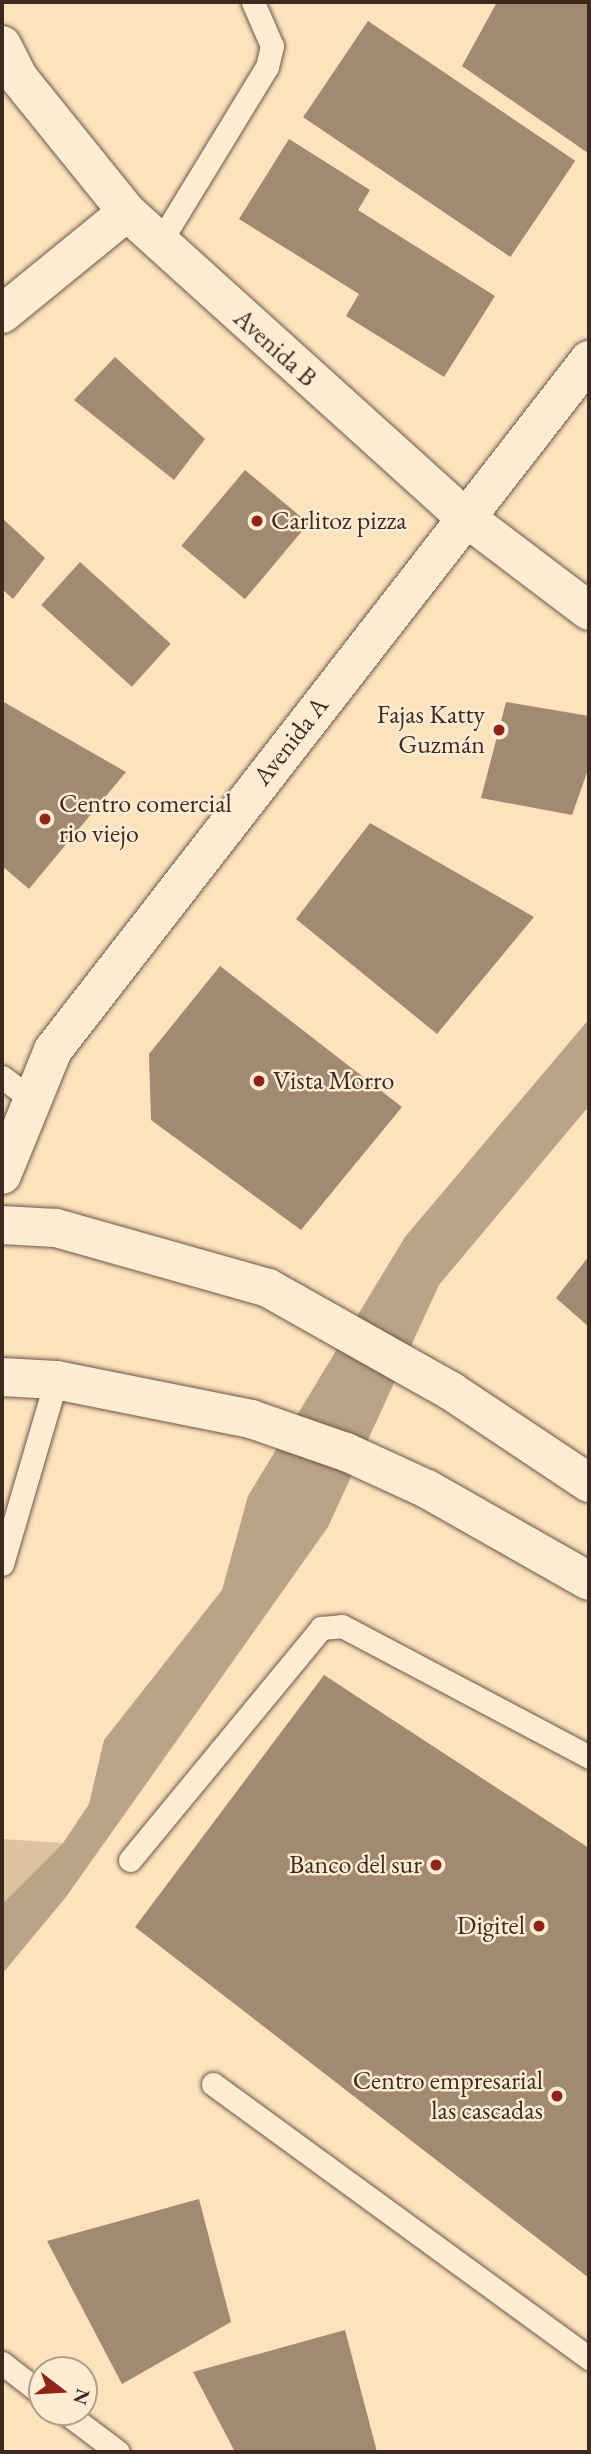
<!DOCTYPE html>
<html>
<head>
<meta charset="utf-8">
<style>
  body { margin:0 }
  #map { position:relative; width:591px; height:2454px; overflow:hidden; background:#fce2bd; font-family:"EB Garamond",serif }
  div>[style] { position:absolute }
  .green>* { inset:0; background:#dcc3a2 }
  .water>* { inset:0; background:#bba388 }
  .building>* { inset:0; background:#a18972; transform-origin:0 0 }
  .roads { filter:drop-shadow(0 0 2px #6e5747) drop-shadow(0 0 2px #6e5747) }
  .lane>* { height:23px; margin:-11.5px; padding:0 11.5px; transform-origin:11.5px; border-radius:11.5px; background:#fdecd4 }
  .street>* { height:38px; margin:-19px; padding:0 19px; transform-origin:19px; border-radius:19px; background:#fdecd4 }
  .dots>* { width:19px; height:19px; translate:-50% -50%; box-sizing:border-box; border:4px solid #fdecd4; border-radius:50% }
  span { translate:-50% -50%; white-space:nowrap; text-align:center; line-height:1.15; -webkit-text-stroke:5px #fdecd4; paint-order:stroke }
  .street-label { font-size:26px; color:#3e2920 }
  .poi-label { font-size:26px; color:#3e2920 }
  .left { translate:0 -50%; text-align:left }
  .right { translate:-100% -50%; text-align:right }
  .frame { position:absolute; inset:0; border:4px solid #3e2920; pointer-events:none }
  .north { position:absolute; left:28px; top:2356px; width:70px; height:70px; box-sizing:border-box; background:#fdecd4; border:2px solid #b19e8c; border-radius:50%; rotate:107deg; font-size:19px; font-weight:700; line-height:28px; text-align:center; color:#3e2920 }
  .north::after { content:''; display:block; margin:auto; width:24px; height:32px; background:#8f2418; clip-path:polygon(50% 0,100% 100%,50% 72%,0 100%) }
</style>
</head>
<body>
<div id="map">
  <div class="green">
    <div style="clip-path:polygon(2px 1839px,63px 1843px,2px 1904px)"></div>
  </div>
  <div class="water">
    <div style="clip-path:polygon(589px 1019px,589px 1106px,439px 1285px,328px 1527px,66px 1897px,2px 1974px,2px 1904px,63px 1843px,89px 1804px,104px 1740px,222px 1590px,248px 1496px,405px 1237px)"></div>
  </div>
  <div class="building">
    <div style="clip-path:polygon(497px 2px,589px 2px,588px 153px,462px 66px)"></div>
    <div style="left:368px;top:21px;width:250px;height:116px;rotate:34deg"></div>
    <div style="clip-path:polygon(289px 139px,370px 190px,358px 210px,495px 296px,444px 377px,346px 316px,359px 294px,239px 219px)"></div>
    <div style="clip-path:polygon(115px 357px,205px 439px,174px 480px,74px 400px)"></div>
    <div style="left:245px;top:470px;width:83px;height:99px;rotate:40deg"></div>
    <div style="clip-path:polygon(2px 518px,45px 558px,13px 599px,2px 589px)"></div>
    <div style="left:80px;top:562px;width:122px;height:58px;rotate:42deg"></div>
    <div style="clip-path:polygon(2px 701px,126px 772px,29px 889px,2px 866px)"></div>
    <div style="clip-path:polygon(506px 702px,589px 716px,589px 767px,572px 815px,481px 798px)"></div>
    <div style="clip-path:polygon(370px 823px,534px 917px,437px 1034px,296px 919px)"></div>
    <div style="clip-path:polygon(220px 966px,402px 1107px,301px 1230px,151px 1120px,149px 1054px)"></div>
    <div style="clip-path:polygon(589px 1256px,589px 1327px,556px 1298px)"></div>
    <div style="clip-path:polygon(324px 1675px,589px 1848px,589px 2278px,135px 1927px)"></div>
    <div style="clip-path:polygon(199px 2199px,231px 2322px,122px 2384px,47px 2241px)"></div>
    <div style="clip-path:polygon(345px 2330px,377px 2452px,235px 2452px,193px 2372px)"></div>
  </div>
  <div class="roads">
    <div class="lane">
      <div style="left:160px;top:242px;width:205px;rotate:-58.6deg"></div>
      <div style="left:267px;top:67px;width:22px;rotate:-77deg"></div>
      <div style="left:272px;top:46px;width:48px;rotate:-113.4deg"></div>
      <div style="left:2px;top:1077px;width:35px;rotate:37deg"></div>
      <div style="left:2px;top:1564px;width:192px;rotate:-73.6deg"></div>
      <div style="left:130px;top:1860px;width:301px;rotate:-50.5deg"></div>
      <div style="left:321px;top:1628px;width:21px;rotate:-5deg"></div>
      <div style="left:342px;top:1626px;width:280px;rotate:27.9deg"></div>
      <div style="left:213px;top:2084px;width:465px;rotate:36.1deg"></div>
      <div style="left:2px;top:2363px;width:51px;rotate:37.8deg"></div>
      <div style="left:65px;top:2412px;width:66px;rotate:37deg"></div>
    </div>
    <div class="street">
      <div style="left:2px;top:45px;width:36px;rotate:63deg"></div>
      <div style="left:18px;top:77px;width:174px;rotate:51.1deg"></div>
      <div style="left:127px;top:212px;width:454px;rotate:42.1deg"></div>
      <div style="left:464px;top:516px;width:157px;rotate:37.2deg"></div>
      <div style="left:2px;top:314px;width:161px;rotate:-39.2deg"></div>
      <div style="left:2px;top:1175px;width:135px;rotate:-67.8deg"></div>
      <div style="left:53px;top:1050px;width:874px;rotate:-52.16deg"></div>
      <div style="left:2px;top:1225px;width:54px;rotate:3.2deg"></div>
      <div style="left:56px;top:1228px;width:220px;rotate:15.8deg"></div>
      <div style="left:268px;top:1288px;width:210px;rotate:29.4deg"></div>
      <div style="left:451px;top:1391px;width:166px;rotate:33.7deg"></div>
      <div style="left:2px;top:1377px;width:54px;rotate:3.2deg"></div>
      <div style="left:56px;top:1380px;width:199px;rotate:11.3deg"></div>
      <div style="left:251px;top:1419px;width:101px;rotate:19.2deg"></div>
      <div style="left:346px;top:1452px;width:89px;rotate:24.6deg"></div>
      <div style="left:427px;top:1489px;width:186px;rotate:29.6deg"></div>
    </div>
  </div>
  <div class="dots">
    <div style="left:257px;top:521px;background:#8f2418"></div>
    <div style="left:499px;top:730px;background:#8f2418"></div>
    <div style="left:45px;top:819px;background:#8f2418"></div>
    <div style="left:259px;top:1081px;background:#8f2418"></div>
    <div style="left:436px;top:1865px;background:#8f2418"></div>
    <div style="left:539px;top:1926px;background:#8f2418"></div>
    <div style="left:557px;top:2096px;background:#8f2418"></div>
  </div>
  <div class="street-label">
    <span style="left:275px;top:348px;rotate:42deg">Avenida B</span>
    <span style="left:291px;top:741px;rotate:-52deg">Avenida A</span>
  </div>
  <div class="poi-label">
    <span class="left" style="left:271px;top:521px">Carlitoz pizza</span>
    <span class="right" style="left:485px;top:730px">Fajas Katty<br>Guzmán</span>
    <span class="left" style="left:59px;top:819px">Centro comercial<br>rio viejo</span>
    <span class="left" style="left:273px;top:1081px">Vista Morro</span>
    <span class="right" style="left:422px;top:1865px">Banco del sur</span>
    <span class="right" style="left:525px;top:1926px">Digitel</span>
    <span class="right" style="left:543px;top:2096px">Centro empresarial<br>las cascadas</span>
  </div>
  <div class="frame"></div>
  <div class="north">N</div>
</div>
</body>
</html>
